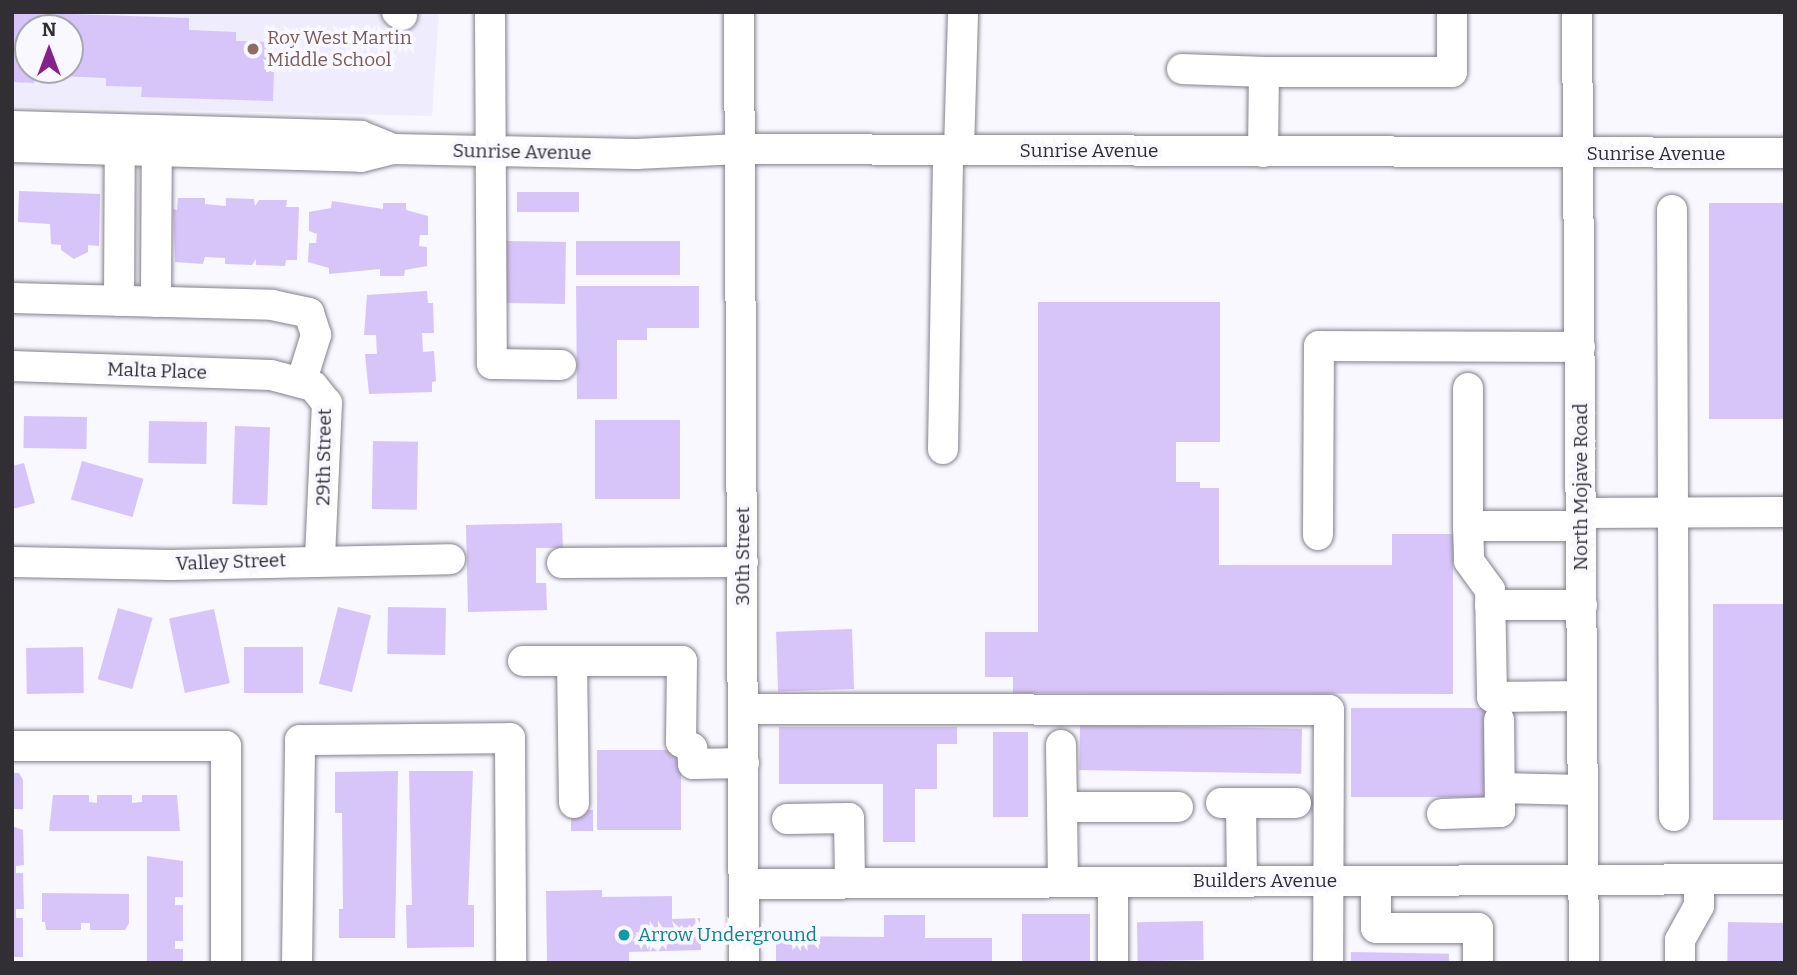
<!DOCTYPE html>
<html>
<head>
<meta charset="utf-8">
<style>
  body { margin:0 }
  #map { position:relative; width:1797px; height:975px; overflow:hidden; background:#f9f7ff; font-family:Bitter,serif }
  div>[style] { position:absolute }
  .education>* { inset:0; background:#efecfe }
  .building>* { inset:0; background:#d7c5f9; transform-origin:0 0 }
  .roads { filter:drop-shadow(0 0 2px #85818c) drop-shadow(0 0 2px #85818c) }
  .minor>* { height:30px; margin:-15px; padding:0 15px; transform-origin:15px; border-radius:15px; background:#fff }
  .dots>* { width:19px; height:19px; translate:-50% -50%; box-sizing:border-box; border:4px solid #f9f7ff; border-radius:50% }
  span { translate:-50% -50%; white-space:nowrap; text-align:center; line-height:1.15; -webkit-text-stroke:7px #f9f7ff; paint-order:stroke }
  .education-label { font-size:19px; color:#785e54 }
  .left { translate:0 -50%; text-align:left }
  .street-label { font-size:19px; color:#312f34 }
  .culture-label { font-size:19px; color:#0d838f }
  .frame { position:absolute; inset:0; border:14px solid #312f34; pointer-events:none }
  .north { position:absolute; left:14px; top:14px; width:70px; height:70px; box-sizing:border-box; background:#f9f7ff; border:2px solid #a9a7ae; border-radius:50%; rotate:0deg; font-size:19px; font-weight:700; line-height:28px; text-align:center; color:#312f34 }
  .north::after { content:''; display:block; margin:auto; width:24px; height:32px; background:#84228c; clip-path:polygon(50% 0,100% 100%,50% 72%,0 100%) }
</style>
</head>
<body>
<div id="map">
  <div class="education">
    <div style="clip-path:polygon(evenodd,12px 12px,439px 12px,432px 116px,12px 106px,12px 12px,28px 28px,70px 28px,70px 70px,28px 70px,28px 28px)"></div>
  </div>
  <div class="building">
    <div style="clip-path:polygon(evenodd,12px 12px,189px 18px,189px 30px,236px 32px,236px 41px,275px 42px,273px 101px,141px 97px,142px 87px,106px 86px,106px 78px,34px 75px,34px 83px,12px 82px,12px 12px,28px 28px,70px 28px,70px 70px,28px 70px,28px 28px)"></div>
    <div style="clip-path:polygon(19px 191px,100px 194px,99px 246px,88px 245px,88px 252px,74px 259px,61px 250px,61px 245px,51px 244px,50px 224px,18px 222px)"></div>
    <div style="left:579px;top:192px;width:20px;height:62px;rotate:90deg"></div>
    <div style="clip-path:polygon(178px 198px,205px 198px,205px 204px,226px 206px,226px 198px,254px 199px,255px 206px,259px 200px,287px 200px,286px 207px,299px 207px,297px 260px,286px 260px,285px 266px,256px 265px,256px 259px,252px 265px,225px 264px,225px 258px,205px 257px,203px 264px,175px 262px,173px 209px,177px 210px)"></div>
    <div style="clip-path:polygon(332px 201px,383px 209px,383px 203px,406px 203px,406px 210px,428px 216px,428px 235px,420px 235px,419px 246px,427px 247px,427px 266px,405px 270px,404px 276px,380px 276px,380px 269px,329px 274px,329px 268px,308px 262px,309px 243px,316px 243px,317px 234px,309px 231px,309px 212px,331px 208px)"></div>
    <div style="left:1709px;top:203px;width:76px;height:216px"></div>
    <div style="left:506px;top:241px;width:60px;height:62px;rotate:1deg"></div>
    <div style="left:576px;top:241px;width:104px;height:34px"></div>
    <div style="clip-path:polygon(576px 286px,699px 286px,699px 328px,647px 328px,647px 340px,617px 340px,617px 399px,577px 399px)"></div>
    <div style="clip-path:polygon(427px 291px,428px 303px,433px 303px,434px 333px,422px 333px,423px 352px,434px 351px,436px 381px,432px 382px,432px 392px,369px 394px,365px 354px,377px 354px,376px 335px,364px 335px,367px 295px)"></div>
    <div style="clip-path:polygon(1038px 302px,1220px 302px,1220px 442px,1176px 442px,1176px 482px,1200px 482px,1200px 488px,1219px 488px,1219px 565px,1392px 565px,1392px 534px,1453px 534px,1453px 694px,1013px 693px,1013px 677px,985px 677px,985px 632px,1038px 632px)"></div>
    <div style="left:24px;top:416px;width:63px;height:32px;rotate:1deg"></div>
    <div style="left:680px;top:420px;width:79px;height:85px;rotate:90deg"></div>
    <div style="left:149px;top:421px;width:58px;height:42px;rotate:1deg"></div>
    <div style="left:235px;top:426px;width:35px;height:78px;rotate:2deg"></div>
    <div style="left:373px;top:441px;width:45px;height:68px;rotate:1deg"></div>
    <div style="left:82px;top:461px;width:64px;height:40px;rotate:16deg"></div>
    <div style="clip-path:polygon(24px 463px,35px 503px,12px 509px,12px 466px)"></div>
    <div style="clip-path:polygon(562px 523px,563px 548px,536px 548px,536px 583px,546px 583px,547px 610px,468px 612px,466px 525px)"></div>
    <div style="left:1785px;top:604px;width:216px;height:72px;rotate:90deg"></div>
    <div style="left:338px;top:607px;width:34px;height:79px;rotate:14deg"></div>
    <div style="left:388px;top:607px;width:58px;height:47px;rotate:1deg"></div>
    <div style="left:118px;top:608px;width:36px;height:74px;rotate:16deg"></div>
    <div style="left:214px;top:609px;width:76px;height:46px;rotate:78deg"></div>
    <div style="left:852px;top:629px;width:60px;height:76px;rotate:88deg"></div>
    <div style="left:83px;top:647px;width:46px;height:57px;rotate:89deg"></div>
    <div style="left:244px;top:647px;width:59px;height:46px"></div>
    <div style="left:1486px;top:708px;width:89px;height:135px;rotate:90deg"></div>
    <div style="left:1080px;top:725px;width:222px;height:45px;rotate:1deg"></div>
    <div style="clip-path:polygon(779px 727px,957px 727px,957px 744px,937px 744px,937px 789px,915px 789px,915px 842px,883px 842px,883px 784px,779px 784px)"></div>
    <div style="left:993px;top:732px;width:35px;height:85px"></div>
    <div style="left:597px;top:750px;width:84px;height:80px"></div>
    <div style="clip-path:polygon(398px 771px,395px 938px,339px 938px,339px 909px,343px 909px,342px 813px,335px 813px,335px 772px)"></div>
    <div style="clip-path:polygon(409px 771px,473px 771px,468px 905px,474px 905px,474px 947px,407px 948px,406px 905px,412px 905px)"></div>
    <div style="clip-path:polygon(12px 773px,19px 773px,23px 780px,23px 809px,12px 809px)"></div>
    <div style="clip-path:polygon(53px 795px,89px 795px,89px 802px,97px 803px,97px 795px,132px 795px,132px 803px,142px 802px,142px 795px,177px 795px,180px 831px,49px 831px)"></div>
    <div style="left:571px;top:810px;width:22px;height:21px"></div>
    <div style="clip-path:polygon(12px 826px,23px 830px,24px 865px,16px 866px,16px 873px,23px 873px,24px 909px,16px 909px,16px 918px,23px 918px,23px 957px,12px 957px)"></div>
    <div style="clip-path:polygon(147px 856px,183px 861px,183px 897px,175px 897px,175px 905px,183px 905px,183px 941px,175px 941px,175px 949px,183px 949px,183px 963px,147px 962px)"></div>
    <div style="clip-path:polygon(602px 890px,602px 897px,672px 896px,672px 919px,700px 918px,701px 950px,629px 952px,629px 963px,547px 963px,546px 891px)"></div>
    <div style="clip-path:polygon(42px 893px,129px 894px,129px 923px,125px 930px,90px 930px,90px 923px,81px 923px,81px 930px,46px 930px,45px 922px,42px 922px)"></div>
    <div style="left:1090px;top:914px;width:49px;height:68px;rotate:90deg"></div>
    <div style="clip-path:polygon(884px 915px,925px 915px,925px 938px,992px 938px,992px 963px,776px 963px,776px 936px,884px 937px)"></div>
    <div style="left:1203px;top:921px;width:39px;height:66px;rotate:89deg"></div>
    <div style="left:1728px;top:922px;width:57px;height:41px;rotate:1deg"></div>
    <div style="left:1351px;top:952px;width:98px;height:11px;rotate:1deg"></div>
  </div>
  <div class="roads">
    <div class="minor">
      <div style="left:397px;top:12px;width:6px;rotate:31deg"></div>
      <div style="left:490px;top:12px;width:352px;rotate:89.7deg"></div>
      <div style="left:492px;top:364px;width:69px;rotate:0.8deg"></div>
      <div style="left:739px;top:12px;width:951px;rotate:89.7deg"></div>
      <div style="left:1577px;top:12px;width:951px;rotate:89.58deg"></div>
      <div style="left:1182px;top:69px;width:82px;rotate:2.1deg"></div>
      <div style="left:12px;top:126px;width:349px;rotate:1.6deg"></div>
      <div style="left:361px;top:136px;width:35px;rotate:22deg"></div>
      <div style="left:12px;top:147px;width:349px;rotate:1.6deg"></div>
      <div style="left:361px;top:157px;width:33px;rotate:-14deg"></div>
      <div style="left:393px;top:149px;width:243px;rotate:1.2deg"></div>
      <div style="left:636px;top:154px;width:104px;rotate:-2.8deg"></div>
      <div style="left:740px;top:149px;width:1045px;rotate:0.22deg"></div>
      <div style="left:959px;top:150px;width:138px;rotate:-88.3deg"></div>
      <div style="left:1263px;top:152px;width:80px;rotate:-89.3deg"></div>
      <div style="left:1264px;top:72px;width:188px"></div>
      <div style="left:1452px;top:72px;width:60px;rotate:-90deg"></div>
      <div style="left:1672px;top:210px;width:606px;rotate:89.81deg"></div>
      <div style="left:12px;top:298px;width:260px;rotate:1.5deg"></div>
      <div style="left:272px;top:305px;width:38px;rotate:12deg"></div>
      <div style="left:309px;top:313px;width:23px;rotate:72deg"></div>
      <div style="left:316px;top:335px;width:47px;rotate:107.3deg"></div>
      <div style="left:119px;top:301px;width:171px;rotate:-89.7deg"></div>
      <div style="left:156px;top:302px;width:168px;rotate:-89.7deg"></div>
      <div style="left:12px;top:366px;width:259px;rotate:2deg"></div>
      <div style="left:271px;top:375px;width:43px;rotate:14.7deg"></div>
      <div style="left:313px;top:386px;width:22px;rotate:51deg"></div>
      <div style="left:327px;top:403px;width:157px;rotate:92.6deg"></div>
      <div style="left:1468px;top:388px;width:138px;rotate:90deg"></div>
      <div style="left:1468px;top:526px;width:113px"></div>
      <div style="left:943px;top:449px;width:299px;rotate:-89deg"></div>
      <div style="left:1581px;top:513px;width:204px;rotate:-0.3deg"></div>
      <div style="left:1468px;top:526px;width:35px;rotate:88deg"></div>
      <div style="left:1469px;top:561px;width:36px;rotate:54deg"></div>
      <div style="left:1490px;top:590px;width:107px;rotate:88.9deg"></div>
      <div style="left:1492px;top:697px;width:90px;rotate:-0.6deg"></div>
      <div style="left:1318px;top:535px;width:189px;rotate:-89.7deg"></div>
      <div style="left:1319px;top:346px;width:261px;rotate:0.2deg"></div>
      <div style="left:12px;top:562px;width:159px;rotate:1.1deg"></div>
      <div style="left:171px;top:565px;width:279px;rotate:-1.2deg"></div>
      <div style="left:562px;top:563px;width:181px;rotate:-0.3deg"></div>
      <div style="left:1490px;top:605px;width:92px"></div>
      <div style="left:523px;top:661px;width:159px"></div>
      <div style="left:682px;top:661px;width:81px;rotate:90.7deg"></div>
      <div style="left:681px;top:742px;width:13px;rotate:29deg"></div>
      <div style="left:692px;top:748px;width:16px;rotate:86deg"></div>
      <div style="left:693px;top:764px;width:51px;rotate:-1.1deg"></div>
      <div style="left:572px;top:661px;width:142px;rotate:89.2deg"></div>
      <div style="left:744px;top:709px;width:585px;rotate:0.1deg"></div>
      <div style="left:1329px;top:710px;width:253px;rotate:90.2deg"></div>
      <div style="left:1061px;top:745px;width:62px;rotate:89.1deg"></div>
      <div style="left:12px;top:746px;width:214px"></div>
      <div style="left:226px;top:746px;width:217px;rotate:90deg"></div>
      <div style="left:1500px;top:788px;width:83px;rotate:1.4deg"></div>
      <div style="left:1221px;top:803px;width:75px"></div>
      <div style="left:1241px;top:803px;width:78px;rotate:89.3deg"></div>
      <div style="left:1442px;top:814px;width:58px;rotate:-2deg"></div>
      <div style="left:1500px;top:812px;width:92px;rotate:-90.6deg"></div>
      <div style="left:787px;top:819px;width:62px;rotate:-0.9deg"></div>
      <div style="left:849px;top:818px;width:65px;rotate:89.1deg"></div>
      <div style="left:1376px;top:881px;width:47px;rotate:90deg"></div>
      <div style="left:1376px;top:928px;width:102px"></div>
      <div style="left:1478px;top:928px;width:35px;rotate:90deg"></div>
      <div style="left:1063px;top:882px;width:75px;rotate:-90.8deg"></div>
      <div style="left:1062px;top:807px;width:116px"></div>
      <div style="left:1113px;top:882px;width:81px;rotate:90deg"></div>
      <div style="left:745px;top:884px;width:1040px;rotate:-0.28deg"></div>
      <div style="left:297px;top:963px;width:223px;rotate:-89.2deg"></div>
      <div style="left:300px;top:740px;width:210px;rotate:-0.5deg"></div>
      <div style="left:510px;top:738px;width:225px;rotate:89.7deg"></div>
      <div style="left:1680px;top:963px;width:23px;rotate:-90deg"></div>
      <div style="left:1680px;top:940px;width:39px;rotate:-61deg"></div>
      <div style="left:1699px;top:906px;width:26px;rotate:-90deg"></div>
    </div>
  </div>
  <div class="dots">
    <div style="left:253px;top:49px;background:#8d6e63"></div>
    <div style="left:624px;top:935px;background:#0f9aa8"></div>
  </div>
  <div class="education-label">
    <span class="left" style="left:267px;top:49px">Roy West Martin<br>Middle School</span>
  </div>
  <div class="street-label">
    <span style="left:1089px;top:151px">Sunrise Avenue</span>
    <span style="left:522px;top:152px;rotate:1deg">Sunrise Avenue</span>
    <span style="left:1656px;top:154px">Sunrise Avenue</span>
    <span style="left:157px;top:371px;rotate:2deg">Malta Place</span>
    <span style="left:324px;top:457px;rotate:-89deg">29th Street</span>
    <span style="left:1581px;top:487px;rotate:-90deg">North Mojave Road</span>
    <span style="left:743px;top:556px;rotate:-90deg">30th Street</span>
    <span style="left:231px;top:562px;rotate:-2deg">Valley Street</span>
    <span style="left:1265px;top:881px">Builders Avenue</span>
  </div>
  <div class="culture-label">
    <span class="left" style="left:638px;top:935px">Arrow Underground</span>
  </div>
  <div class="frame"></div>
  <div class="north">N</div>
</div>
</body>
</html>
